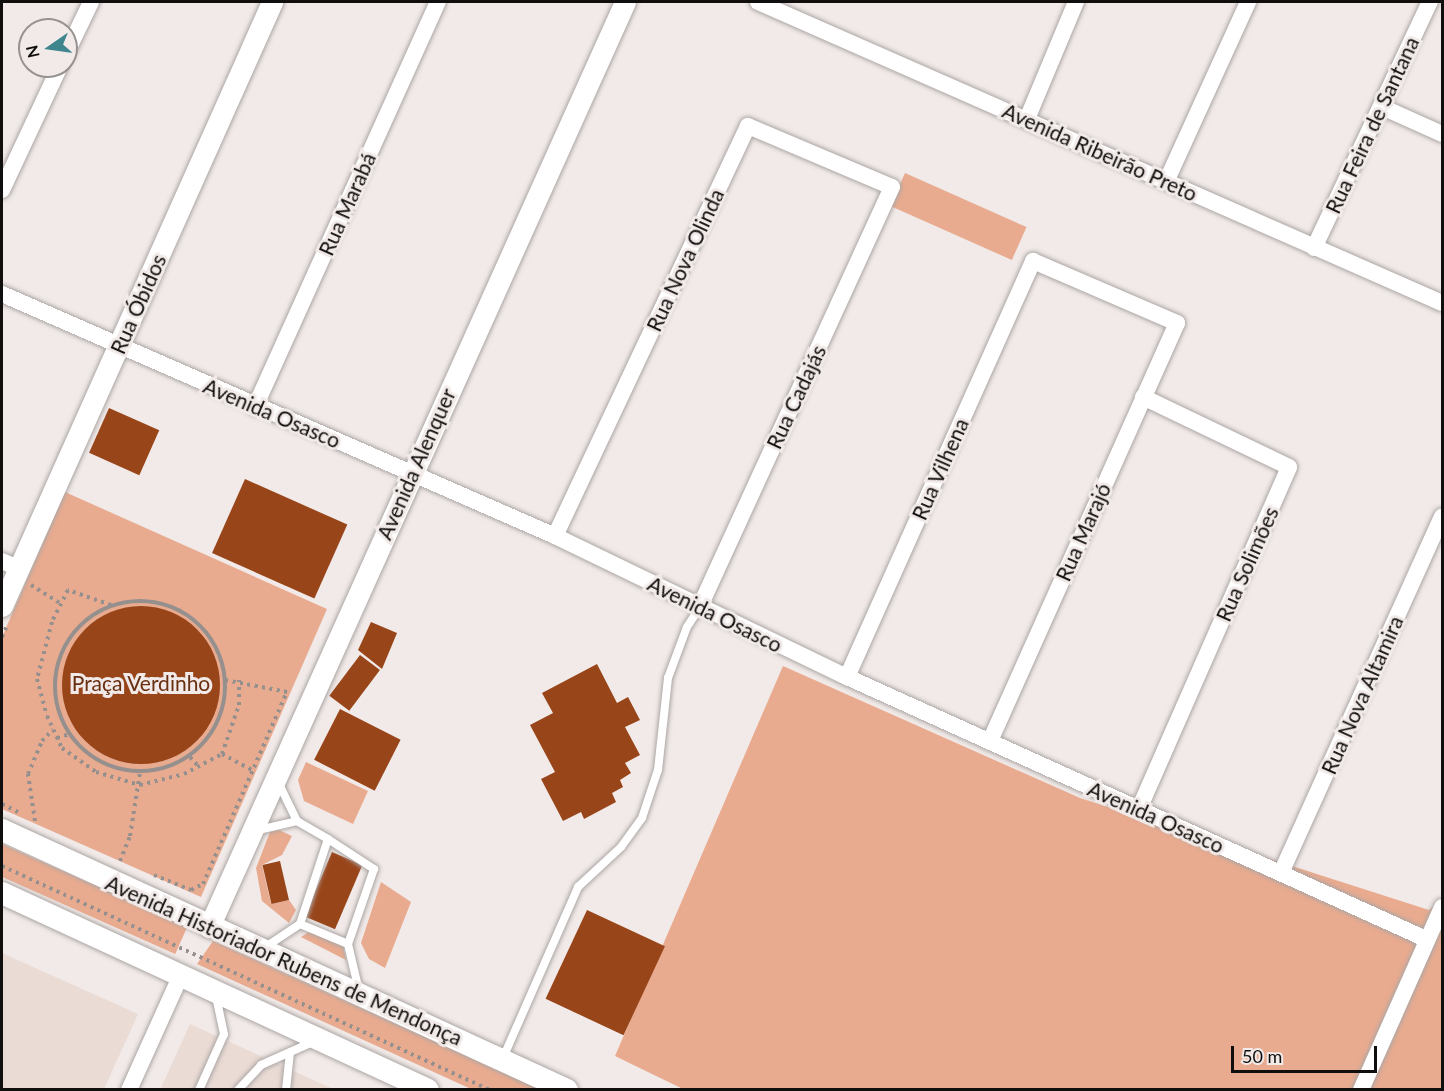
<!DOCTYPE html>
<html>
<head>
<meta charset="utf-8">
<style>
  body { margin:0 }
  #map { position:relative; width:1444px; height:1091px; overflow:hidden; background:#f1eae8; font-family:Lato,sans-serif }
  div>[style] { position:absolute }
  .built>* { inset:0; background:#eadbd5 }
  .green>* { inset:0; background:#e9ab8f; transform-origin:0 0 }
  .building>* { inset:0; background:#99451a; transform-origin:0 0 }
  .round { border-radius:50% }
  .path>* { height:4px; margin-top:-2px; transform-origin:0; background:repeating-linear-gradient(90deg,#95908e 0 3px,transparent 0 7.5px) }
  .path>.ring { margin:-2px; padding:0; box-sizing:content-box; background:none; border:4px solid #95908e; border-radius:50% }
  .roads { filter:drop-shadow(0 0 2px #aca6a4) drop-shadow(0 0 2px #aca6a4) }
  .service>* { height:8px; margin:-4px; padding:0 4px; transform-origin:4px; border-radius:4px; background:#fff }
  .minor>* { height:16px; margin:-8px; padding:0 8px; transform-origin:8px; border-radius:8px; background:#fff }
  .tertiary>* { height:21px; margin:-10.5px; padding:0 10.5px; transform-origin:10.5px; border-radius:10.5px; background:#fff }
  .secondary>* { height:22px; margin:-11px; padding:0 11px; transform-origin:11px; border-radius:11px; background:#fff }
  span { translate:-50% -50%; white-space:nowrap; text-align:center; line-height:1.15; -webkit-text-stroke:6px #f1eae8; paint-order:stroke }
  .street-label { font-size:21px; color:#110f0e }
  .park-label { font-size:21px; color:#692f11 }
  .frame { position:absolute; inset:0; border:3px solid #110f0e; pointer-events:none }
  .north { position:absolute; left:18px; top:18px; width:60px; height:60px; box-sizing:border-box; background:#f1eae8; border:2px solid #979291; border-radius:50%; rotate:257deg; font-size:16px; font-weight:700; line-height:24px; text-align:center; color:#110f0e }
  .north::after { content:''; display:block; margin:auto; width:21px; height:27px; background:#3e858d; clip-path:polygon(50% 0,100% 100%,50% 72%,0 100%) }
  .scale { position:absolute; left:1231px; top:1046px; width:146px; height:27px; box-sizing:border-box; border:3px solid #110f0e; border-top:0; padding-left:8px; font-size:18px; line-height:21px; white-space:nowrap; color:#110f0e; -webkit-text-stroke:4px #f1eae8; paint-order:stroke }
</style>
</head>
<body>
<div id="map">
  <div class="built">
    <div style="clip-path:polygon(2px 953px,138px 1014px,104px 1089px,2px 1089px)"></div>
    <div style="clip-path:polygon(190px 1024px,333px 1089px,160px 1090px)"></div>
  </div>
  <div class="green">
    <div style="left:905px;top:173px;width:133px;height:36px;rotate:24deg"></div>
    <div style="clip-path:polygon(65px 492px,327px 609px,201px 897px,2px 809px,2px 637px)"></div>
    <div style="clip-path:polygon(783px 666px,1080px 798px,1429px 910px,1442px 900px,1442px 1089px,685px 1090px,615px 1056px)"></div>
    <div style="clip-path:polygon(306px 762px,368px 791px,353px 824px,304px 801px,298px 780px)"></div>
    <div style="clip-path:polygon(279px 830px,292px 836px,282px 855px,262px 865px,271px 904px,289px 900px,296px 910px,289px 923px,262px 901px,256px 868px,270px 832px)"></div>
    <div style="left:2px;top:844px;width:203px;height:30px;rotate:24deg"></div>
    <div style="clip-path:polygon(381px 882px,411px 902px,385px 968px,369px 959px,361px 943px)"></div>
    <div style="clip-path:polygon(312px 930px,343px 945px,346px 960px,301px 937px)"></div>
    <div style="clip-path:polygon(213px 941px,539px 1089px,471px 1089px,197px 964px)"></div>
  </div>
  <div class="building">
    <div style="left:109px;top:408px;width:55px;height:49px;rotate:24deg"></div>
    <div style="left:245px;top:479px;width:112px;height:81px;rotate:24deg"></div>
    <div class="round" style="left:62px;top:606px;width:158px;height:158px"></div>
    <div style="clip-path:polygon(371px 622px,397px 633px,382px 669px,358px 650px)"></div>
    <div style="left:360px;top:655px;width:25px;height:51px;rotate:37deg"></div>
    <div style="clip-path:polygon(597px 664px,617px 703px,628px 697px,640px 720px,625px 727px,640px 755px,625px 763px,631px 773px,620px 780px,623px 787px,612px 793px,616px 802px,584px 819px,581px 812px,563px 821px,541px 779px,555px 772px,530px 725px,553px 713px,542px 693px)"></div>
    <div style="left:340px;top:709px;width:68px;height:57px;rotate:27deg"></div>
    <div style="left:332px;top:852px;width:33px;height:70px;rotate:23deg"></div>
    <div style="left:280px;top:861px;width:40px;height:18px;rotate:77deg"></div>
    <div style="left:587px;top:910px;width:86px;height:98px;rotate:25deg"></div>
  </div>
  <div class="path">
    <div style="left:31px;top:585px;width:36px;rotate:32deg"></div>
    <div class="ring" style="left:55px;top:601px;width:166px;height:166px"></div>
    <div style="left:111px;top:605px;width:46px;rotate:-160.8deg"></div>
    <div style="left:68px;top:590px;width:36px;rotate:117deg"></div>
    <div style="left:52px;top:622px;width:59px;rotate:104.7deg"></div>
    <div style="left:37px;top:679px;width:38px;rotate:75deg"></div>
    <div style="left:47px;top:716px;width:35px;rotate:65deg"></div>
    <div style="left:62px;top:748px;width:42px;rotate:35.2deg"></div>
    <div style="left:96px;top:772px;width:46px;rotate:16.5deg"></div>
    <div style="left:140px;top:785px;width:45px;rotate:-14deg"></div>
    <div style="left:184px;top:774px;width:43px;rotate:-27.8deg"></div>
    <div style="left:222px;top:754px;width:36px;rotate:28deg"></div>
    <div style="left:2px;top:637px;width:13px;rotate:-67deg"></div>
    <div style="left:57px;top:738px;width:14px;rotate:-17deg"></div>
    <div style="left:222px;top:754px;width:52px;rotate:-70.9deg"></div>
    <div style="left:239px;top:705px;width:25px;rotate:-90deg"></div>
    <div style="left:190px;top:757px;width:13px;rotate:48deg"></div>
    <div style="left:2px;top:804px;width:20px;rotate:27deg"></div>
    <div style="left:35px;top:821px;width:48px;rotate:-98.5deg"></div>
    <div style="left:28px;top:774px;width:36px;rotate:-67deg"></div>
    <div style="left:42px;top:741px;width:16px;rotate:-47deg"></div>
    <div style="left:120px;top:861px;width:27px;rotate:-68deg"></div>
    <div style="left:130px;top:836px;width:65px;rotate:-81.1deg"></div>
    <div style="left:2px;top:866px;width:537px;rotate:24.66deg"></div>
    <div style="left:154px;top:875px;width:40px;rotate:22deg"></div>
    <div style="left:191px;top:890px;width:13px;rotate:-27deg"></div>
    <div style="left:203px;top:884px;width:210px;rotate:-66.4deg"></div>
    <div style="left:287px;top:692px;width:63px;rotate:-169deg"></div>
  </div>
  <div class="roads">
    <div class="service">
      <div style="left:254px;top:831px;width:44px;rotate:-13.1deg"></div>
      <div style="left:328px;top:839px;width:55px;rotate:33.1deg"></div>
      <div style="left:374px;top:869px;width:79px;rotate:109.1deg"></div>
      <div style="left:348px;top:944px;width:48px;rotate:76.8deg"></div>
      <div style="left:300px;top:924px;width:52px;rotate:22.6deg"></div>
      <div style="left:264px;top:948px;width:43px;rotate:-33.7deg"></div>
      <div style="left:300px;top:924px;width:89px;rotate:-71.8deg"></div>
      <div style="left:328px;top:839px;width:36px;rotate:-150deg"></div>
      <div style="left:297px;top:821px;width:43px;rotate:-116deg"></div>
      <div style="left:503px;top:1058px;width:187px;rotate:-66.3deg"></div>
      <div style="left:578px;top:887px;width:59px;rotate:-42.9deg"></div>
      <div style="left:621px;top:847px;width:36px;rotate:-54deg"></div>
      <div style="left:642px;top:818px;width:51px;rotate:-71.6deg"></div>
      <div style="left:658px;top:770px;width:93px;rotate:-83.8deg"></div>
      <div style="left:668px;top:678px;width:54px;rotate:-69.6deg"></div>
      <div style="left:687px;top:627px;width:24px;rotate:-57deg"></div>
      <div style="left:199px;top:1090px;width:61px;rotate:-65.9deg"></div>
      <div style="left:224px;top:1034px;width:38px;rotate:-102deg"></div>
      <div style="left:238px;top:1090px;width:34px;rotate:-47deg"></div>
      <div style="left:261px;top:1065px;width:59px;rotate:-24deg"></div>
      <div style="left:286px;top:1090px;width:38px;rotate:-84deg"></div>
    </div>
    <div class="minor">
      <div style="left:758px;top:2px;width:747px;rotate:23.75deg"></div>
      <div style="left:66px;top:54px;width:58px;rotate:-64.3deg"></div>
      <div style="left:1382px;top:107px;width:66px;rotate:24.2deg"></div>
      <div style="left:1027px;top:119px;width:127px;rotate:-67.3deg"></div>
      <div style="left:1166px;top:182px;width:198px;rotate:-65.5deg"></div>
      <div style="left:2px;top:190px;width:137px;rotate:-64.9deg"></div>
      <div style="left:1314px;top:248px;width:272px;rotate:-64.8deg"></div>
      <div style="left:2px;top:294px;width:604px;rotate:23.63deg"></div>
      <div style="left:555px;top:536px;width:324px;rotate:25.8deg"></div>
      <div style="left:847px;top:677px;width:636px;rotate:24.35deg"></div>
      <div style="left:255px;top:407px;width:444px;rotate:-65.7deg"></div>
      <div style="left:555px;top:536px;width:453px;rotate:-64.8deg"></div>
      <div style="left:748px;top:126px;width:156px;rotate:23deg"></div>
      <div style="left:892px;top:187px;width:462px;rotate:114.6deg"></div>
      <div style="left:2px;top:561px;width:17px;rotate:24deg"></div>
      <div style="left:847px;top:677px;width:456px;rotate:-65.9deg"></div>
      <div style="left:1033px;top:261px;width:157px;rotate:23.3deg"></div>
      <div style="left:1177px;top:323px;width:459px;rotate:114.1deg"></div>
      <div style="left:1139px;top:809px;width:373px;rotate:-66.3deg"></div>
      <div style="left:1289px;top:467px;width:162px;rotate:-154.4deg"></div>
      <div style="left:1281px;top:873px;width:391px;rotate:-65.7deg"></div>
      <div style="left:129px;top:1090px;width:126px;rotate:-65.7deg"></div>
      <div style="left:1361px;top:1090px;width:200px;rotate:-66.1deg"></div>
    </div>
    <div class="tertiary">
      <div style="left:2px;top:606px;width:662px;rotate:-65.91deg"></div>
      <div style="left:209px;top:927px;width:1014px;rotate:-65.79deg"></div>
    </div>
    <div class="secondary">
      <div style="left:2px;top:830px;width:622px;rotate:24.71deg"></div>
      <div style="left:2px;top:893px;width:469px;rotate:24.8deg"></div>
    </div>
  </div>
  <div class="street-label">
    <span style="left:1372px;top:125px;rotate:-65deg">Rua Feira de Santana</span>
    <span style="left:1100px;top:152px;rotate:24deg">Avenida Ribeirão Preto</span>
    <span style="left:347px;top:204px;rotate:-66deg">Rua Marabá</span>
    <span style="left:685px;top:260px;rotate:-65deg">Rua Nova Olinda</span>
    <span style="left:138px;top:304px;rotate:-66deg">Rua Óbidos</span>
    <span style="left:796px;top:397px;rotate:-65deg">Rua Cadajás</span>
    <span style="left:272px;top:413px;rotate:23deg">Avenida Osasco</span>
    <span style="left:416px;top:464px;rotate:-66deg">Avenida Alenquer</span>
    <span style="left:940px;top:469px;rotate:-66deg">Rua Vilhena</span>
    <span style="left:1083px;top:532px;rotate:-66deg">Rua Marajó</span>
    <span style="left:1247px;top:564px;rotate:-66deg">Rua Solimões</span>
    <span style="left:715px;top:614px;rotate:26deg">Avenida Osasco</span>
    <span style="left:1362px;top:695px;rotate:-66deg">Rua Nova Altamira</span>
    <span style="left:1156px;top:817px;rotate:24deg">Avenida Osasco</span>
    <span style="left:284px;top:960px;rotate:24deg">Avenida Historiador Rubens de Mendonça</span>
  </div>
  <div class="park-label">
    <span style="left:141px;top:683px">Praça Verdinho</span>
  </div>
  <div class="frame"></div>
  <div class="north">N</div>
  <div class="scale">50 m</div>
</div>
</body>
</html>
